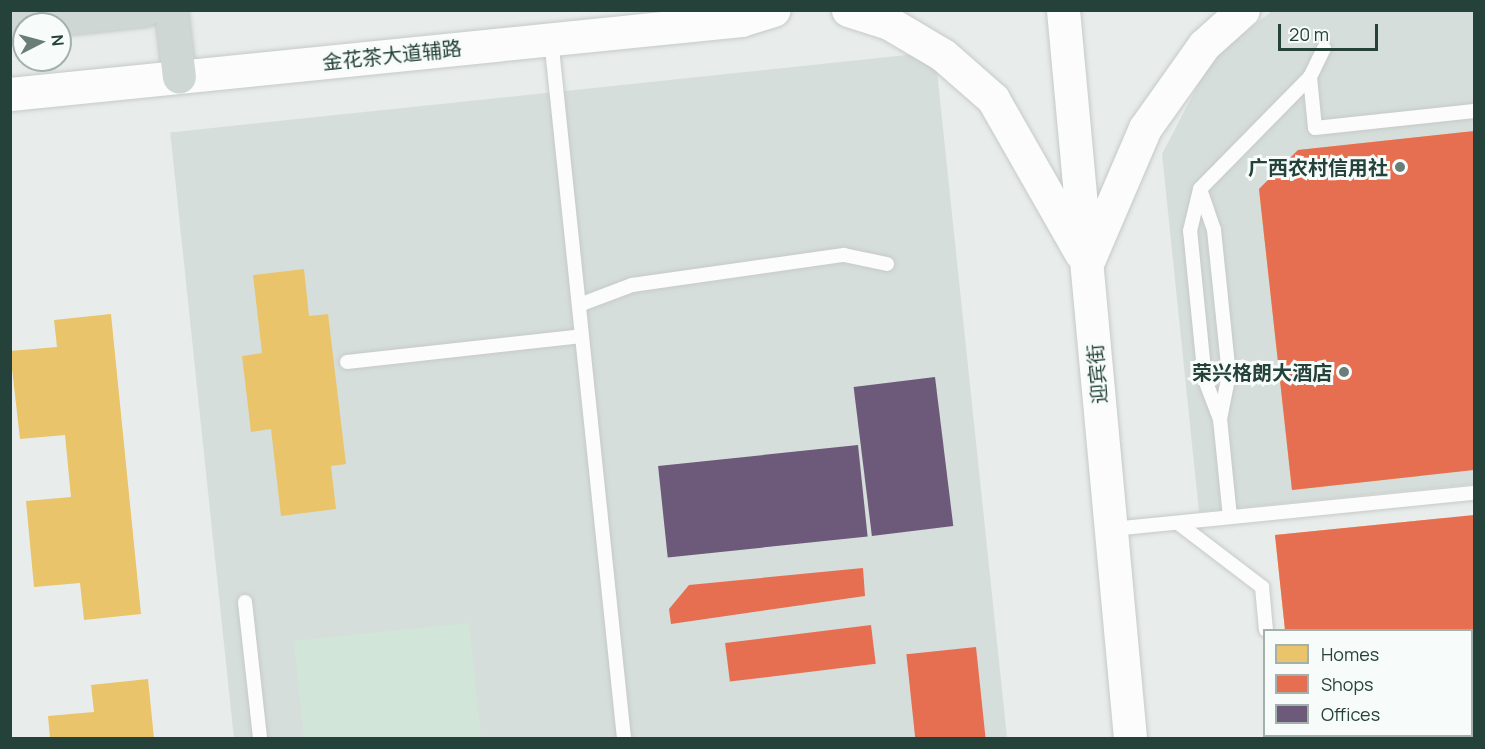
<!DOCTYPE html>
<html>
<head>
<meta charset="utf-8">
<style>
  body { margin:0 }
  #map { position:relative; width:1485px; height:749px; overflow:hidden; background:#e8edeb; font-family:Manrope,"Noto Sans SC",sans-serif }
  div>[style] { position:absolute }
  .built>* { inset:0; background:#d6dedb; transform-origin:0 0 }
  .green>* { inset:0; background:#d1e6d8 }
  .homes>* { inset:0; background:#e9c46a }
  .shops>* { inset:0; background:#e76f51; transform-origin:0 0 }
  .offices>* { inset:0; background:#6d597a; transform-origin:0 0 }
  .roads { filter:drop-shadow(0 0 2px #c5cac8) drop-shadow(0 0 2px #c5cac8) }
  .service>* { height:14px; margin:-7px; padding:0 7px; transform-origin:7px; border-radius:7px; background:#fcfcfc }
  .tertiary>* { height:33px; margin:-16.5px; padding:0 16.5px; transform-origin:16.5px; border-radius:16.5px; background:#fcfcfc }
  .secondary>* { height:33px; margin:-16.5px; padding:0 16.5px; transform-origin:16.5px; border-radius:16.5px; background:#fcfcfc }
  .primary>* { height:33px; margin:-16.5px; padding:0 16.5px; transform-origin:16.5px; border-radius:16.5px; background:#cfd7d5 }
  .dots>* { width:16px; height:16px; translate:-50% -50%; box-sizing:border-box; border:3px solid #f7fbf9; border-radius:50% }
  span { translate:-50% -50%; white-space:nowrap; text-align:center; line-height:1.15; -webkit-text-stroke:6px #f7fbf9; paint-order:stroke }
  .street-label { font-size:20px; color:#24423a }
  .poi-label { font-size:20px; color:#24423a; font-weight:700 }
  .right { translate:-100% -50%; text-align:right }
  .frame { position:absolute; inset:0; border:12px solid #24423a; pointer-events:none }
  .legend { position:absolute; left:1263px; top:629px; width:210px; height:108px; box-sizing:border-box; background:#f7fbf9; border:2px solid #a3b1ad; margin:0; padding:8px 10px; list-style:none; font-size:18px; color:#24423a }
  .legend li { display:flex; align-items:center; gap:12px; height:30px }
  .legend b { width:30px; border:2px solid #a3b1ad }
  .north { position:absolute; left:12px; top:12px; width:60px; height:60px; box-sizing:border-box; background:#f7fbf9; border:2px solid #a3b1ad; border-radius:50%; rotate:84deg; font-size:16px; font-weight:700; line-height:24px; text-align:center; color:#24423a }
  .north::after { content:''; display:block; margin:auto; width:21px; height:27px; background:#697e78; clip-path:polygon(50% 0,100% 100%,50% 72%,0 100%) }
  .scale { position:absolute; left:1278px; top:24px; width:100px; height:27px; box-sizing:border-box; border:3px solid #24423a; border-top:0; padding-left:8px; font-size:18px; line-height:21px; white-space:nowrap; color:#24423a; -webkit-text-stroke:4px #f7fbf9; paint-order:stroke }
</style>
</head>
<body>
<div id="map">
  <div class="built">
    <div style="clip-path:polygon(1272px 11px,1474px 11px,1474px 484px,1199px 512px,1162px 154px,1212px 58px)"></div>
    <div style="left:935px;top:52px;width:690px;height:769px;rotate:84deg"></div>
  </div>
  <div class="green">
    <div style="clip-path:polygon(469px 623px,481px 738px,304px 738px,294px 641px)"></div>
  </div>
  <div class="homes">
    <div style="clip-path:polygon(1466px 132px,1474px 211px,1474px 260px,1398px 268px,1420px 476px,1292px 490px,1259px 189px,1298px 150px)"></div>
    <div style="clip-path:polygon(304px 269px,309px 316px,328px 314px,346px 464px,331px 466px,336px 509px,281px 516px,271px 429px,251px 432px,242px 356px,262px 353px,253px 275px)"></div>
    <div style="clip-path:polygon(111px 314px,141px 614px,84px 620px,80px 583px,34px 587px,26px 501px,71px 497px,65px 435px,20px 439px,10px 351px,57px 347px,54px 320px)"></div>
    <div style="clip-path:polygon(1445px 518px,1448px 549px,1457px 548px,1461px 595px,1454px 596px,1457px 627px,1415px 630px,1414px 623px,1395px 625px,1396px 630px,1285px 630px,1275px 535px)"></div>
    <div style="clip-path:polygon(148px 679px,154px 738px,50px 738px,48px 716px,94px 712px,91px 685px)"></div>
  </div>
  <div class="shops">
    <div style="clip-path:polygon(1474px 131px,1474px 470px,1292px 490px,1259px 189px,1298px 150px)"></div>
    <div style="clip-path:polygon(1474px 515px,1474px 738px,1296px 738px,1295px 736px,1472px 736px,1472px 630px,1285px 630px,1275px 535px)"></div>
    <div style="clip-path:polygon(863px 568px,865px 596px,671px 624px,669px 609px,689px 585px)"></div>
    <div style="left:871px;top:625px;width:39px;height:147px;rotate:83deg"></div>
    <div style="left:976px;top:647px;width:91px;height:70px;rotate:84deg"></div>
  </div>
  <div class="offices">
    <div style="left:935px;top:377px;width:150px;height:82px;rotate:83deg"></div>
    <div style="left:858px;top:445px;width:92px;height:201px;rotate:84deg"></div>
  </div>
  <div class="roads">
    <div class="service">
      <div style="left:551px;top:39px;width:703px;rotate:84.04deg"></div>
      <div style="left:1310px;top:77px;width:51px;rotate:84.4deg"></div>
      <div style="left:1315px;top:128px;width:160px;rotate:-6.1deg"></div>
      <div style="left:1200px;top:189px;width:43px;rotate:71.1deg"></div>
      <div style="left:1214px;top:230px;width:145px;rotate:84.1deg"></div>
      <div style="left:1229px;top:374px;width:46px;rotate:101.3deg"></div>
      <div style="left:579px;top:305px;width:57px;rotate:-20.7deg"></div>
      <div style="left:632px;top:285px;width:214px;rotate:-8.1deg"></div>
      <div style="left:844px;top:255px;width:44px;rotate:11.8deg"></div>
      <div style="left:347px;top:362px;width:236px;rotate:-6.3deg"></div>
      <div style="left:1230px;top:517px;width:99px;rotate:-95.8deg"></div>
      <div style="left:1220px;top:419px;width:42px;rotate:-111deg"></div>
      <div style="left:1205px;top:380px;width:150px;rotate:-95.7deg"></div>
      <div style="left:1190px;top:231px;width:43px;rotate:-76.6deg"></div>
      <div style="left:1200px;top:189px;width:157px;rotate:-45.5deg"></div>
      <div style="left:1310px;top:77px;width:32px;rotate:-64deg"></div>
      <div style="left:1178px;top:523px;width:106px;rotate:37.3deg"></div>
      <div style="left:1262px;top:587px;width:43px;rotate:84.7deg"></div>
      <div style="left:1112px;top:529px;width:364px;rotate:-5.7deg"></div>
      <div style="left:245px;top:602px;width:137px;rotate:83.7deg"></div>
      <div style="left:1277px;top:736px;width:2px;rotate:90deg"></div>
    </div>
    <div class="tertiary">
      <div style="left:10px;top:94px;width:735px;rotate:-5.78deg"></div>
      <div style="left:741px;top:20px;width:34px;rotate:-17deg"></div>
    </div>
    <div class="secondary">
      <div style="left:848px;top:10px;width:43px;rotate:17.6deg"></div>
      <div style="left:889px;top:23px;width:63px;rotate:30.7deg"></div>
      <div style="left:943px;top:55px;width:67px;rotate:41.3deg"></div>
      <div style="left:993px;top:99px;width:177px;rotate:60.3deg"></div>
      <div style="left:1063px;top:10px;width:731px;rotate:84.74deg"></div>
      <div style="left:1088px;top:261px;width:145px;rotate:-66.8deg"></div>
      <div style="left:1145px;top:128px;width:102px;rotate:-54.6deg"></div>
      <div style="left:1204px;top:45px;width:52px;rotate:-41.9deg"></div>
    </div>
    <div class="primary">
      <div style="left:171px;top:10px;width:67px;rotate:83.2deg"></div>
      <div style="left:10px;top:24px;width:135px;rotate:-6deg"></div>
    </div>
  </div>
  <div class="dots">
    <div style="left:1400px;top:167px;background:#697e78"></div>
    <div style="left:1344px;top:372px;background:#697e78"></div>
  </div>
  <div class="street-label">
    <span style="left:392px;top:55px;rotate:-6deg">金花茶大道辅路</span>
    <span style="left:1097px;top:374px;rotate:-95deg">迎宾街</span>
  </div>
  <div class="poi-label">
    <span class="right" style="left:1388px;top:167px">广西农村信用社</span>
    <span class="right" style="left:1332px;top:372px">荣兴格朗大酒店</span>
  </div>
  <div class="frame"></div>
  <ul class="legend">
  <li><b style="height:16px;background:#e9c46a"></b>Homes</li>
  <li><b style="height:16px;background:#e76f51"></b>Shops</li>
  <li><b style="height:16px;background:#6d597a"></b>Offices</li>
  </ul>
  <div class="north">N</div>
  <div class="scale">20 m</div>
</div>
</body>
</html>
